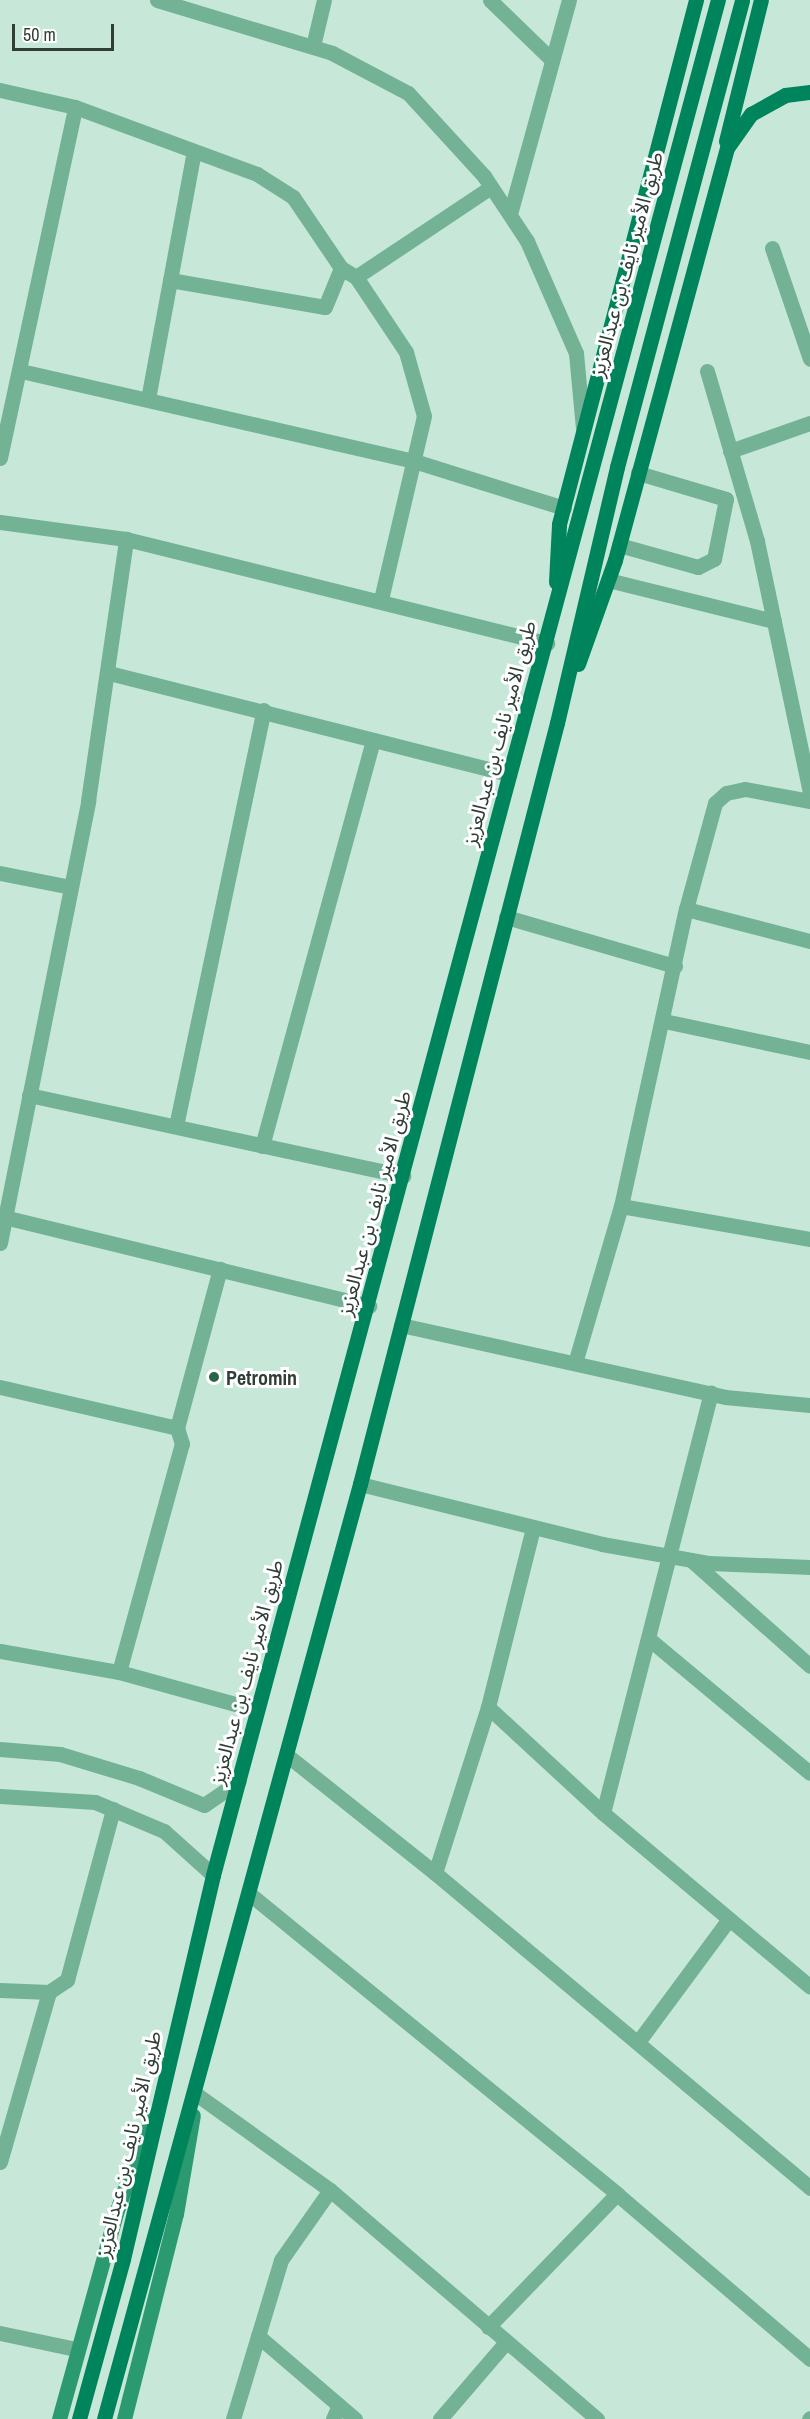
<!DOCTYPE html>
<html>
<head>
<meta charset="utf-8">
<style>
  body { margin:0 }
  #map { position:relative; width:810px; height:2419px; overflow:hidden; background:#c7e8d8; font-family:"Archivo Narrow","Noto Sans Arabic",sans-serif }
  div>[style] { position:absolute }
  .street>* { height:15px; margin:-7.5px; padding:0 7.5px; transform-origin:7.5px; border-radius:7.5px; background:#74b295 }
  .secondary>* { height:15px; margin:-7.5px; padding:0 7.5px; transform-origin:7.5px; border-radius:7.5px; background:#2c9a71 }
  .primary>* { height:15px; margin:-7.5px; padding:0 7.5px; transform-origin:7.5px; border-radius:7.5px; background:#00845c }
  .dots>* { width:16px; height:16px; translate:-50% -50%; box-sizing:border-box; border:3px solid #fff; border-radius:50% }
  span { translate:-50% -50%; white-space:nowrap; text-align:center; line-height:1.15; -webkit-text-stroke:6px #fff; paint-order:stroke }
  .street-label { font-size:20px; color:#313e38 }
  .poi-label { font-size:20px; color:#313e38; font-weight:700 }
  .left { translate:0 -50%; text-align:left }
  .scale { position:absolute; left:12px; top:24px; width:102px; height:27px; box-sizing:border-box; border:3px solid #313e38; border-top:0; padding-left:8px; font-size:18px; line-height:21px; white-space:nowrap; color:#313e38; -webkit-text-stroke:4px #fff; paint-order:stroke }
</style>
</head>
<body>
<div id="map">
  <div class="street">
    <div style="left:157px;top:0;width:183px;rotate:16.8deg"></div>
    <div style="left:332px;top:53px;width:86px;rotate:27.8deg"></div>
    <div style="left:408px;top:93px;width:113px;rotate:47.5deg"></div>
    <div style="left:484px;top:176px;width:78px;rotate:56.5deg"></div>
    <div style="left:527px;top:241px;width:122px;rotate:66.4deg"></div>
    <div style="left:576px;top:353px;width:75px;rotate:84.7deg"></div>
    <div style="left:490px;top:0;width:86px;rotate:44.1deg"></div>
    <div style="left:313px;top:46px;width:47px;rotate:-76.6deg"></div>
    <div style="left:0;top:90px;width:77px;rotate:12.8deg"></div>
    <div style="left:75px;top:107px;width:194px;rotate:20.2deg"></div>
    <div style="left:257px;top:174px;width:43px;rotate:32.6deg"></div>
    <div style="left:293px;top:197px;width:86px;rotate:55.9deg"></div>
    <div style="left:341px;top:268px;width:17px;rotate:31deg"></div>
    <div style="left:356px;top:277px;width:90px;rotate:56.3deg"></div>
    <div style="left:406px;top:352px;width:66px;rotate:74.3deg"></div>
    <div style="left:424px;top:416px;width:188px;rotate:103.2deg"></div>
    <div style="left:510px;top:214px;width:222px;rotate:-74.6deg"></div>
    <div style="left:772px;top:248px;width:117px;rotate:71.1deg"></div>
    <div style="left:356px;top:277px;width:162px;rotate:-33.7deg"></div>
    <div style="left:170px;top:280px;width:157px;rotate:9.9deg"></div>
    <div style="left:325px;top:307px;width:42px;rotate:-67.7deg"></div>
    <div style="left:21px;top:371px;width:403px;rotate:12.9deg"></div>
    <div style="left:414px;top:461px;width:157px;rotate:17.4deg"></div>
    <div style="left:707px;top:371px;width:177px;rotate:73.6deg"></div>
    <div style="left:757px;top:541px;width:257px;rotate:78.1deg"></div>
    <div style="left:148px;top:399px;width:251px;rotate:-79.5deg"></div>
    <div style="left:730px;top:451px;width:85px;rotate:-19.3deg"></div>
    <div style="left:0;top:458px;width:359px;rotate:-77.9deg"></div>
    <div style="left:0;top:522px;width:127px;rotate:7.7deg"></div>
    <div style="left:126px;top:539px;width:434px;rotate:13.9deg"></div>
    <div style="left:619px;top:545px;width:82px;rotate:15.6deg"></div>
    <div style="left:698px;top:567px;width:18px;rotate:-27deg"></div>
    <div style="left:714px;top:559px;width:61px;rotate:-78.7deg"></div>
    <div style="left:726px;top:499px;width:92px;rotate:-163.5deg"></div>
    <div style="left:608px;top:580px;width:171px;rotate:13.9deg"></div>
    <div style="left:109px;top:673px;width:412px;rotate:14.2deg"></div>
    <div style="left:0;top:873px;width:72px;rotate:11.2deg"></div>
    <div style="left:686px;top:909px;width:128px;rotate:14.5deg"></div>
    <div style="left:506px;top:917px;width:176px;rotate:16.2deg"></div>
    <div style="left:664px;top:1021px;width:149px;rotate:12deg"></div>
    <div style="left:29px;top:1095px;width:383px;rotate:12.2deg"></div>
    <div style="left:176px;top:1126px;width:425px;rotate:-78.1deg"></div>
    <div style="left:262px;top:1146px;width:421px;rotate:-74.7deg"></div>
    <div style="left:621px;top:1206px;width:192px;rotate:9.9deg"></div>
    <div style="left:4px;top:1217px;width:376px;rotate:13.7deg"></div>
    <div style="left:0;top:1243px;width:451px;rotate:-78.7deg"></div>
    <div style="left:88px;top:801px;width:265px;rotate:-81.7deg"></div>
    <div style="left:401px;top:1325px;width:332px;rotate:12.5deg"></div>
    <div style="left:725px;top:1397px;width:85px;rotate:5.4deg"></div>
    <div style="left:575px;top:1363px;width:164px;rotate:-73.7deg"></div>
    <div style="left:621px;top:1206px;width:304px;rotate:-77.7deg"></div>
    <div style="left:686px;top:909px;width:110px;rotate:-74.7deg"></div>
    <div style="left:715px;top:803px;width:15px;rotate:-42deg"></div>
    <div style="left:726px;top:793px;width:19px;rotate:-12deg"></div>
    <div style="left:745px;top:789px;width:66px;rotate:10.5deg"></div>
    <div style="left:0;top:1387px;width:182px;rotate:13deg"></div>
    <div style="left:360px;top:1484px;width:249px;rotate:13.9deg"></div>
    <div style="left:602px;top:1544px;width:109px;rotate:10.1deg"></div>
    <div style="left:709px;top:1563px;width:101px;rotate:2.3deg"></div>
    <div style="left:691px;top:1560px;width:159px;rotate:41.7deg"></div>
    <div style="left:649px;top:1639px;width:209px;rotate:39.8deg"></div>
    <div style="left:0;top:1651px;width:121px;rotate:10deg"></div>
    <div style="left:119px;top:1672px;width:143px;rotate:15.4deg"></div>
    <div style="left:119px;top:1672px;width:237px;rotate:-74.6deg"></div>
    <div style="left:182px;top:1444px;width:17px;rotate:-107deg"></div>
    <div style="left:177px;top:1428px;width:165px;rotate:-74.9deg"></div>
    <div style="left:488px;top:1707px;width:156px;rotate:42.7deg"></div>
    <div style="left:603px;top:1813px;width:270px;rotate:40deg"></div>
    <div style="left:0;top:1749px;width:60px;rotate:4.8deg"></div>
    <div style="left:60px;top:1754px;width:83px;rotate:16.9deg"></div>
    <div style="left:139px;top:1778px;width:70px;rotate:22.6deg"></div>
    <div style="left:204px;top:1805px;width:42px;rotate:-34.4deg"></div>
    <div style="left:288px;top:1756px;width:188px;rotate:38.5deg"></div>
    <div style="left:435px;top:1873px;width:490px;rotate:40deg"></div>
    <div style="left:0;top:1796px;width:95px;rotate:3.6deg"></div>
    <div style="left:95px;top:1802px;width:75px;rotate:22.8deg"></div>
    <div style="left:164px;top:1831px;width:66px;rotate:41.9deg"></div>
    <div style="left:603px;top:1813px;width:434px;rotate:-75.6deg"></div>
    <div style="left:435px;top:1873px;width:174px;rotate:-72.3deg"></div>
    <div style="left:488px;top:1707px;width:185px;rotate:-75.9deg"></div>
    <div style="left:251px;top:1895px;width:473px;rotate:39.2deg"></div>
    <div style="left:617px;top:2194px;width:254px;rotate:40.5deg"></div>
    <div style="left:0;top:1990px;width:49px;rotate:2.3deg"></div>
    <div style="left:49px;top:1992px;width:22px;rotate:-34deg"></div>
    <div style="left:67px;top:1980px;width:177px;rotate:-74.9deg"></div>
    <div style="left:638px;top:2042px;width:153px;rotate:-53.5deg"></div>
    <div style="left:196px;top:2094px;width:165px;rotate:35.6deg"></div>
    <div style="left:330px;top:2190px;width:352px;rotate:40.6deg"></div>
    <div style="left:0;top:2162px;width:177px;rotate:-73.9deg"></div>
    <div style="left:488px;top:2327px;width:185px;rotate:-45.9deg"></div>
    <div style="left:0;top:2333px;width:78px;rotate:11.9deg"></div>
    <div style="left:258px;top:2336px;width:128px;rotate:40.6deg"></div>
    <div style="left:233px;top:2419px;width:166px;rotate:-73.2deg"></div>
    <div style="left:281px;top:2260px;width:85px;rotate:-55deg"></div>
    <div style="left:333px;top:2419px;width:15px;rotate:-67deg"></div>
    <div style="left:440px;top:2419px;width:101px;rotate:-49.4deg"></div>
    <div style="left:809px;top:2419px;width:1px;rotate:-45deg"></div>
  </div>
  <div class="secondary">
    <div style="left:59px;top:2419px;width:214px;rotate:-74.5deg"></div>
    <div style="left:116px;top:2213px;width:103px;rotate:-70.2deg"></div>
    <div style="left:124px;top:2419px;width:211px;rotate:-75.8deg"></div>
    <div style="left:176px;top:2214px;width:100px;rotate:-80.3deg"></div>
  </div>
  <div class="primary">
    <div style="left:726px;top:141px;width:145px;rotate:-76.1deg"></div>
    <div style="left:556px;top:582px;width:58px;rotate:-87deg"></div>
    <div style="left:559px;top:524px;width:542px;rotate:-75.35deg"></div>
    <div style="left:578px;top:664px;width:110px;rotate:-70.4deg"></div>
    <div style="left:615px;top:560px;width:427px;rotate:-74.8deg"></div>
    <div style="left:727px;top:148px;width:42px;rotate:-54.8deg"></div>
    <div style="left:751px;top:114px;width:39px;rotate:-29deg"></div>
    <div style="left:785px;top:95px;width:25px;rotate:-7deg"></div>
    <div style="left:79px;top:2419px;width:166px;rotate:-74.6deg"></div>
    <div style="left:123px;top:2259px;width:394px;rotate:-76.8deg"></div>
    <div style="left:213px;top:1875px;width:1942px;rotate:-74.93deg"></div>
    <div style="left:104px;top:2419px;width:969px;rotate:-74.69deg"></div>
    <div style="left:360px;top:1484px;width:786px;rotate:-75.49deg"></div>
    <div style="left:557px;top:723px;width:263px;rotate:-76.8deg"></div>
    <div style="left:617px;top:467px;width:483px;rotate:-75deg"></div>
  </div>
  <div class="dots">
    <div style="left:214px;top:1377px;background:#2a634b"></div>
  </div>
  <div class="street-label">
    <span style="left:626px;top:264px;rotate:-75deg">طريق الأمير نايف بن عبدالعزيز</span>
    <span style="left:499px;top:733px;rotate:-75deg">طريق الأمير نايف بن عبدالعزيز</span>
    <span style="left:374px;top:1203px;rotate:-75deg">طريق الأمير نايف بن عبدالعزيز</span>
    <span style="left:246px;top:1672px;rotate:-75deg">طريق الأمير نايف بن عبدالعزيز</span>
    <span style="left:128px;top:2144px;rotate:-77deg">طريق الأمير نايف بن عبدالعزيز</span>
  </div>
  <div class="poi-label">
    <span class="left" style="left:226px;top:1377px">Petromin</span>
  </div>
  <div class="scale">50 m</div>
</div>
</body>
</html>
